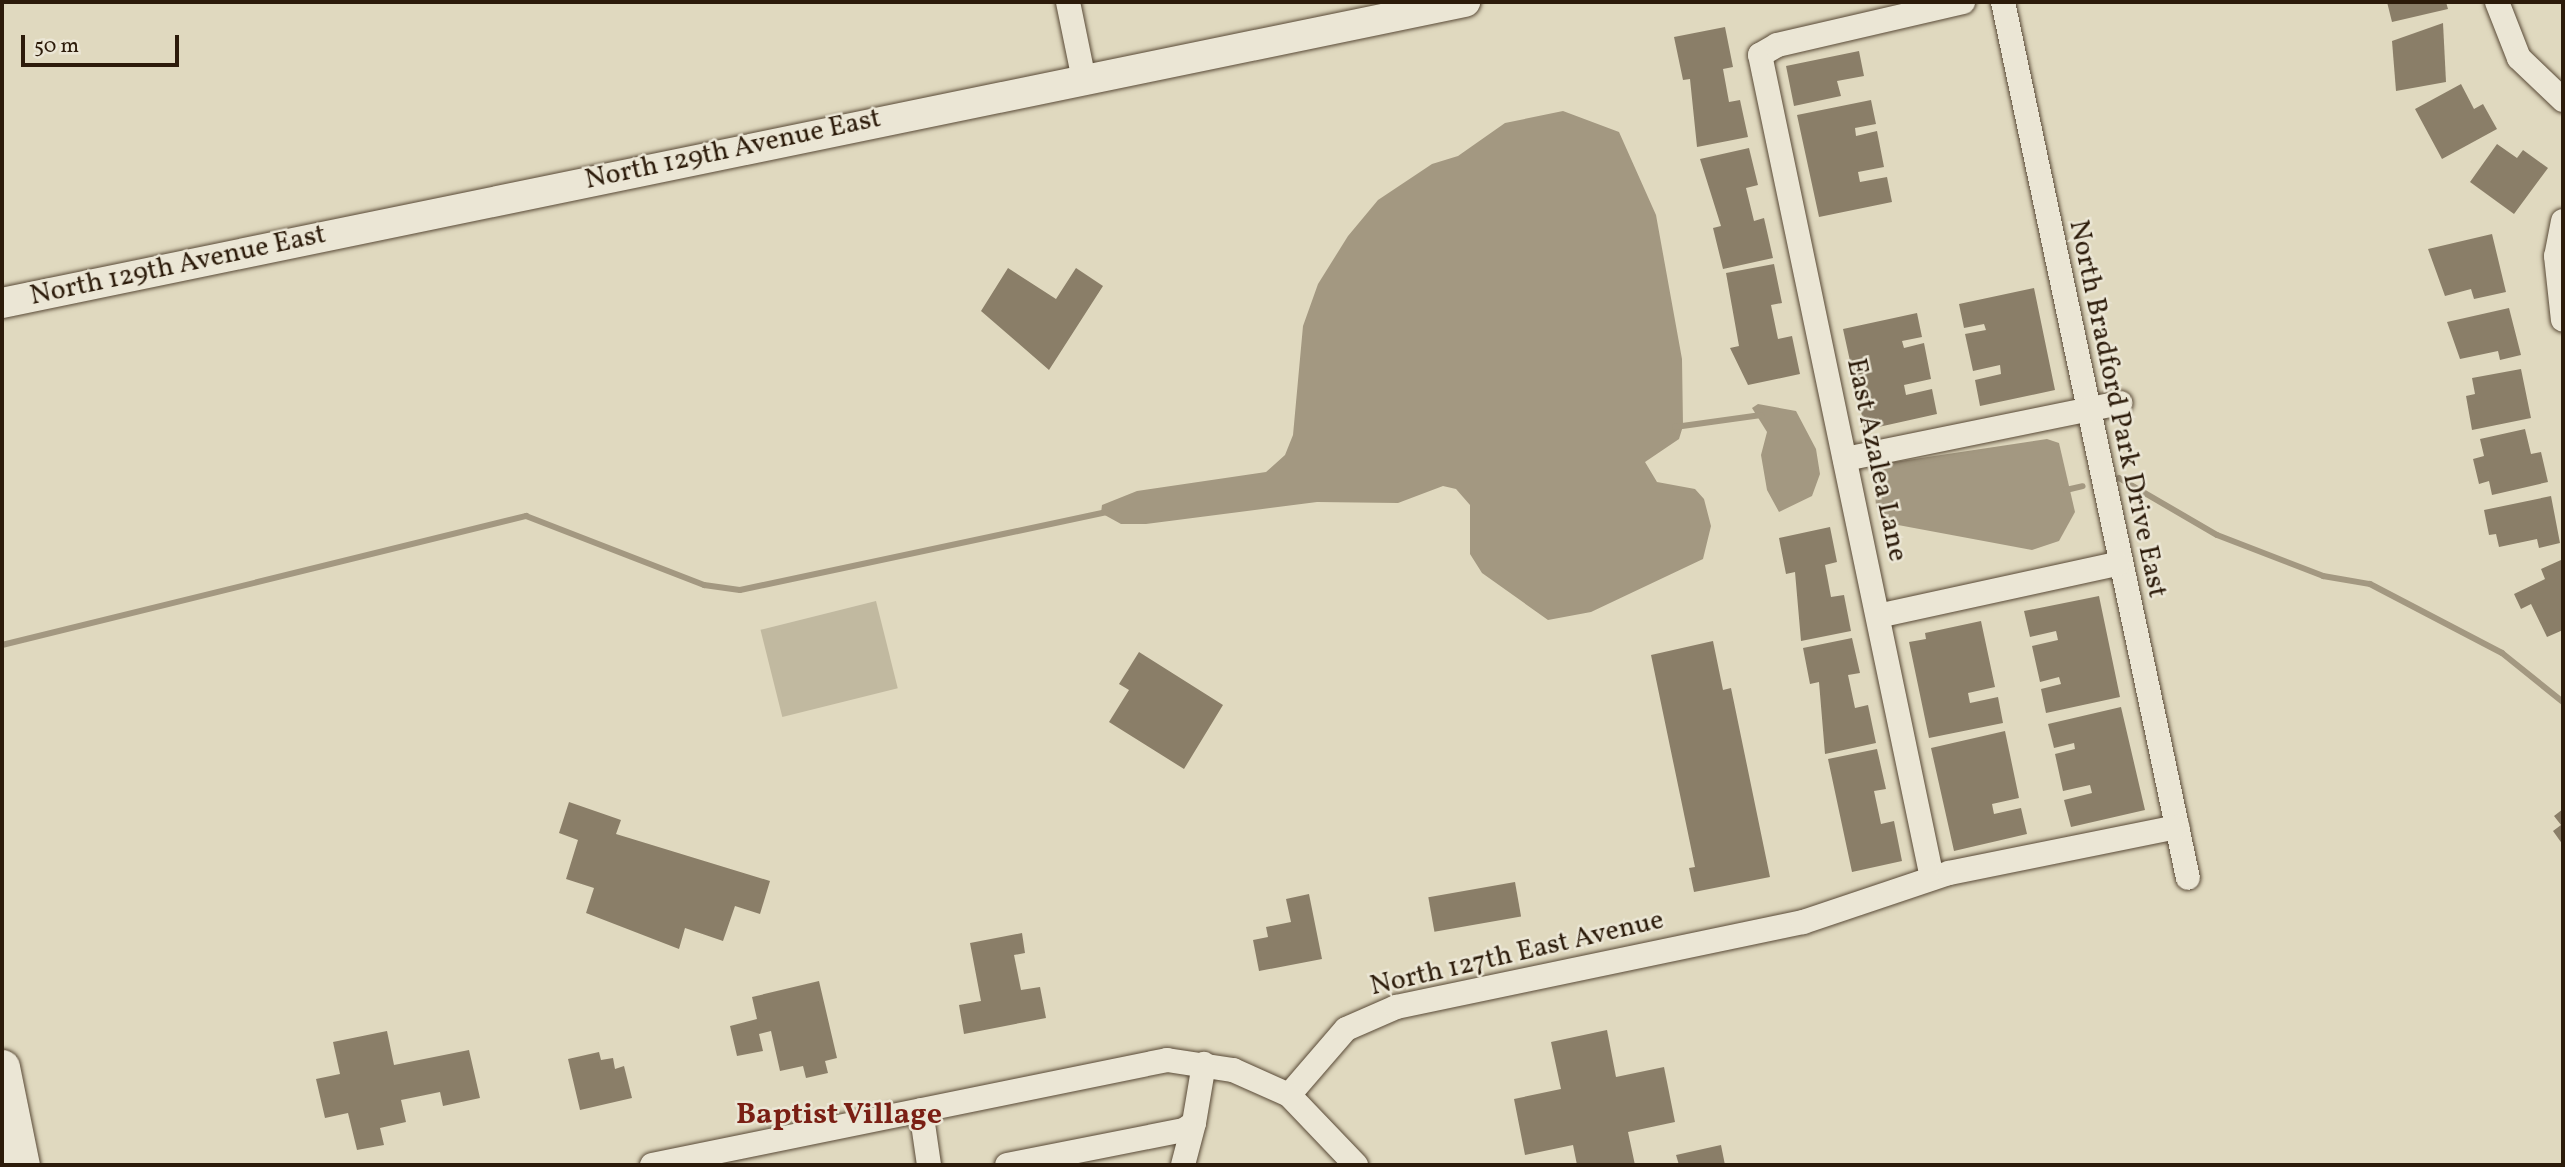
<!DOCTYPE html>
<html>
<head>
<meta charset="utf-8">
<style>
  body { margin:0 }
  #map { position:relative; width:2565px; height:1167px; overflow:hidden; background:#e0d9bf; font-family:Vollkorn,serif }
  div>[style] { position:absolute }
  .green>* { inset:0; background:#c1b9a0; transform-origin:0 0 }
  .water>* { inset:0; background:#a39881 }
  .stream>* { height:6px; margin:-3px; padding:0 3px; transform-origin:3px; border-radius:3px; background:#a39881 }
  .building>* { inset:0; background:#8a7e68; transform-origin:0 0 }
  .roads { filter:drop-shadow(0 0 2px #594a37) drop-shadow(0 0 2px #594a37) }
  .minor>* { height:24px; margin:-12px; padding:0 12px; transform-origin:12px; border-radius:12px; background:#ebe6d5 }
  .tertiary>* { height:30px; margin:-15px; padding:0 15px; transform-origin:15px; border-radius:15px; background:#ebe6d5 }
  .secondary>* { height:35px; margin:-17.5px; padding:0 17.5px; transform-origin:17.5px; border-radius:17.5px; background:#ebe6d5 }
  span { translate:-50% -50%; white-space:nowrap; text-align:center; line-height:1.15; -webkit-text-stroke:5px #ebe6d5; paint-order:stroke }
  .street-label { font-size:28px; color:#2c1b0a }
  .neighbourhood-label { font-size:30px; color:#7a1f14; font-weight:700 }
  .frame { position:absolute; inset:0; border:4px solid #2c1b0a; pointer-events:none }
  .scale { position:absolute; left:21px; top:35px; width:158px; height:32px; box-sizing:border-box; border:4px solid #2c1b0a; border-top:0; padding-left:9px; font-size:21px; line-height:24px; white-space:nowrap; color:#2c1b0a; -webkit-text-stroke:5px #ebe6d5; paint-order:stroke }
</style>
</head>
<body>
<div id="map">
  <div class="green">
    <div style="left:876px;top:601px;width:90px;height:119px;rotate:76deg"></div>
  </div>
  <div class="water">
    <div style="clip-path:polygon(1563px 111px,1619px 132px,1656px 215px,1682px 359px,1683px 426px,1679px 439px,1645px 462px,1657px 482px,1695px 489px,1704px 499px,1711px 526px,1703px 559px,1591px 612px,1548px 620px,1482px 573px,1470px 554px,1470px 505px,1456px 489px,1443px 486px,1398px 503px,1317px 502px,1146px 524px,1121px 524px,1101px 513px,1102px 505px,1137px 491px,1266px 472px,1285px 455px,1293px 435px,1303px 326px,1318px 284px,1348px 236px,1378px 200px,1432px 164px,1458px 156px,1505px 123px)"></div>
    <div style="clip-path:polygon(1758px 404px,1796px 411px,1816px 449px,1820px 474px,1812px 496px,1779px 512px,1767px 490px,1761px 455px,1767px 432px,1752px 408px)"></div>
    <div style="clip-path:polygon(2047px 439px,2059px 443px,2075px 512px,2059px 541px,2032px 550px,1898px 525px,1876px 507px,1874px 477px,1881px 464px)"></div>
  </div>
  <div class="stream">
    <div style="left:1675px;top:427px;width:87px;rotate:-7.9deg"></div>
    <div style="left:2119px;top:478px;width:113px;rotate:30.2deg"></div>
    <div style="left:2217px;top:535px;width:114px;rotate:21.1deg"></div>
    <div style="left:2323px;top:576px;width:48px;rotate:9.7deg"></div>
    <div style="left:2370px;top:584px;width:149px;rotate:27.6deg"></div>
    <div style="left:2502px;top:653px;width:78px;rotate:38.8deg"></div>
    <div style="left:2066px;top:490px;width:17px;rotate:-13deg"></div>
    <div style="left:2px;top:645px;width:540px;rotate:-13.83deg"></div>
    <div style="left:526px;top:516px;width:191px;rotate:21.2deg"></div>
    <div style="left:704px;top:585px;width:36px;rotate:8deg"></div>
    <div style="left:740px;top:590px;width:375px;rotate:-12deg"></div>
  </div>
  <div class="building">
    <div style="clip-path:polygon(2387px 2px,2446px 2px,2448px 9px,2392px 22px)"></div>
    <div style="clip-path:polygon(2443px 23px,2446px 82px,2396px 91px,2392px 41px)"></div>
    <div style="clip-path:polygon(1725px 27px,1733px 67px,1723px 69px,1729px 102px,1740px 100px,1748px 137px,1697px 147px,1690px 79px,1683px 80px,1674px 37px)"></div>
    <div style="clip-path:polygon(1859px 51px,1864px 76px,1837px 81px,1841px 96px,1794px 106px,1786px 66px)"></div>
    <div style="clip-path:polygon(2461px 84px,2474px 109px,2483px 104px,2497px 129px,2442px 159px,2415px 109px)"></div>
    <div style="clip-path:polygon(1871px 100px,1876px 124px,1855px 128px,1856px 136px,1877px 131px,1884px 167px,1858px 172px,1860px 182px,1887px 177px,1892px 202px,1819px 217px,1797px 115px)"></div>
    <div style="clip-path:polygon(2497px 144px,2517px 158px,2523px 150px,2548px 168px,2514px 214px,2470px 182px)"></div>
    <div style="clip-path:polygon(1749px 148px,1758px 185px,1746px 188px,1754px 221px,1764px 218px,1773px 258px,1723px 269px,1713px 228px,1721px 226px,1700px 159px)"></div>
    <div style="clip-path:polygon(2492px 234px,2506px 292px,2474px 299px,2471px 289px,2445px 296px,2428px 249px)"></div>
    <div style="clip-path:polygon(1774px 264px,1782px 303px,1771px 305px,1778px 339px,1792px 336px,1800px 374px,1748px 385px,1730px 348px,1739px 346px,1726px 273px)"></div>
    <div style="clip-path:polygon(1008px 268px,1056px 299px,1076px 268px,1103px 286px,1049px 370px,981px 311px)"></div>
    <div style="clip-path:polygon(2034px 288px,2055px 390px,1980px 406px,1975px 380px,2001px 374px,2000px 365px,1973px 371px,1965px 334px,1986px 330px,1984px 324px,1964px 328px,1959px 304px)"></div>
    <div style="clip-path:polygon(2509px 308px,2521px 355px,2500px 360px,2498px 351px,2460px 359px,2447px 322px)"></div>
    <div style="clip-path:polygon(1917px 313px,1922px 337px,1902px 341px,1904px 348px,1924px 343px,1931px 379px,1904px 385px,1906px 395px,1932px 389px,1937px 414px,1865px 430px,1843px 329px)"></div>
    <div style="clip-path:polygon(2521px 369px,2531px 418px,2472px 430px,2466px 396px,2475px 394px,2472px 378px)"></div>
    <div style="clip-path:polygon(2525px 429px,2531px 454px,2541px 452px,2548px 482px,2492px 495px,2489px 481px,2479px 484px,2473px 459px,2484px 456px,2480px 439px)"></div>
    <div style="clip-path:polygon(2551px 496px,2560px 543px,2539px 548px,2537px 539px,2499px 547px,2496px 534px,2489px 535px,2484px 510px)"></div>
    <div style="clip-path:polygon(1830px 527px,1837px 562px,1825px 565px,1831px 597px,1844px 595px,1851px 631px,1801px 641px,1795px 572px,1786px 574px,1779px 538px)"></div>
    <div style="clip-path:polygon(2561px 560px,2563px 630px,2547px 637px,2531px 604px,2521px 609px,2514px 594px,2545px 579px,2541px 569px)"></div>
    <div style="clip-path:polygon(2099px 596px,2120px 697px,2046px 713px,2041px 689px,2061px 684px,2059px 677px,2040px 682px,2032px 646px,2058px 640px,2056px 631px,2030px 637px,2024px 611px)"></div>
    <div style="clip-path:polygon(1981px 621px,1995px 687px,1968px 693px,1970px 703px,1998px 697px,2003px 723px,1929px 738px,1909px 642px,1926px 639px,1925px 633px)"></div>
    <div style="clip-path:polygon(1852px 638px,1860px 673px,1848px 675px,1855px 708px,1868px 705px,1876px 743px,1825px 754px,1819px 682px,1810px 684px,1803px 648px)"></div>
    <div style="clip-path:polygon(1713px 641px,1723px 690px,1731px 688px,1770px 877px,1694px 892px,1689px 868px,1695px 867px,1651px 655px)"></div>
    <div style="clip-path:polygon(1139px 652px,1223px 705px,1184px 769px,1109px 722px,1129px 690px,1119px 684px)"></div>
    <div style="clip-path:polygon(2121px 707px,2145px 810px,2071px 827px,2064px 800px,2092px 793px,2090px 785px,2063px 791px,2055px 754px,2075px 749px,2074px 743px,2054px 748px,2048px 724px)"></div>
    <div style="clip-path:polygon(2005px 731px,2019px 798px,1992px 804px,1994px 814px,2021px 808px,2027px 834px,1954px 851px,1931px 748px)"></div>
    <div style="clip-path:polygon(1877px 749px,1886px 789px,1874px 791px,1881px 824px,1894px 821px,1902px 861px,1852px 872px,1828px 759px)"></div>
    <div style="clip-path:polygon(569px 802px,621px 820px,616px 834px,770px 881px,760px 914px,735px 906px,723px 941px,685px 928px,679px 949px,586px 913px,594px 888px,566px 879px,578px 840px,559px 833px)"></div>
    <div style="clip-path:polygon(2563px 809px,2563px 845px,2553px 831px,2561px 825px,2554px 816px)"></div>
    <div style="left:1515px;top:882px;width:35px;height:88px;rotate:80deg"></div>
    <div style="clip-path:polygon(1309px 894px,1322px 959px,1259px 971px,1253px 940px,1268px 937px,1266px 927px,1291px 922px,1286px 899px)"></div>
    <div style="clip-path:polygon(1022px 933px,1025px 953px,1014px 955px,1021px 990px,1040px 987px,1046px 1018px,964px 1034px,959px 1005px,981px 1001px,970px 943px)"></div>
    <div style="clip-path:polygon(819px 981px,837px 1058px,825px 1061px,828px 1073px,806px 1078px,803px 1066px,780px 1071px,771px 1031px,759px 1034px,763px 1051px,737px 1056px,730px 1026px,757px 1019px,752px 997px)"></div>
    <div style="clip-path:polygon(1607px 1030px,1616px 1077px,1664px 1067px,1675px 1122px,1628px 1132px,1635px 1165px,1577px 1165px,1573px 1145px,1525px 1155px,1514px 1099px,1561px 1089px,1551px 1042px)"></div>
    <div style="clip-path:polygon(387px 1031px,394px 1065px,469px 1050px,480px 1098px,443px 1106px,440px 1092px,401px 1100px,406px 1122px,380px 1128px,384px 1145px,357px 1150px,348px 1113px,325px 1118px,316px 1079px,340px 1074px,333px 1042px)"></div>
    <div style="clip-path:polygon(599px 1052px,601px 1060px,613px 1058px,615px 1069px,624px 1066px,632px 1098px,580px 1110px,568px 1059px)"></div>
    <div style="clip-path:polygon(1721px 1145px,1725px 1165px,1679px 1165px,1676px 1155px)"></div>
  </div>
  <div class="roads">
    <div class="minor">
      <div style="left:1068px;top:2px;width:80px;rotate:78.4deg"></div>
      <div style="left:2003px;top:2px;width:895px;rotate:78.08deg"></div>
      <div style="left:2497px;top:2px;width:60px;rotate:68.6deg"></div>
      <div style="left:2519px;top:58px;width:61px;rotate:43.7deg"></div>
      <div style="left:2563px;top:221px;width:36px;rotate:101deg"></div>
      <div style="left:2556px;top:256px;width:64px;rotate:83.8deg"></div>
      <div style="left:1845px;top:459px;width:281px;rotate:-11.5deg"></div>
      <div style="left:1878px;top:616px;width:245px;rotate:-12.3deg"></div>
      <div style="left:1932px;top:878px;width:841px;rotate:-101.8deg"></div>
      <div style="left:1760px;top:55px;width:20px;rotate:-30deg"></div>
      <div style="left:1777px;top:45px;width:191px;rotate:-13deg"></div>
      <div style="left:1289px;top:1095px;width:87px;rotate:-49.2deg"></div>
      <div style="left:1346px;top:1029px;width:55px;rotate:-23.7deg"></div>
      <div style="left:1396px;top:1007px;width:416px;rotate:-11.8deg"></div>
      <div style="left:1803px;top:922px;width:154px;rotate:-18.6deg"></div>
      <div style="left:1949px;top:873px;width:233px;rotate:-11.4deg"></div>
      <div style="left:921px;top:1110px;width:56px;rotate:81.7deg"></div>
      <div style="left:652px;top:1165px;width:526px;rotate:-11.52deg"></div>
      <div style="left:1167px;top:1060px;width:67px;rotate:8.6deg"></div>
      <div style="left:1233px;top:1070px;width:61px;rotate:24.1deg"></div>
      <div style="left:1289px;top:1095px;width:97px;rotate:46.3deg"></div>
      <div style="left:1007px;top:1165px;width:180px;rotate:-11.2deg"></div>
      <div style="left:1184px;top:1130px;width:12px;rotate:-35deg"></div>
      <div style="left:1194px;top:1123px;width:60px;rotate:-80.4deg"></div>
      <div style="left:1183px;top:1165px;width:43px;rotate:-75.3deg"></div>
    </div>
    <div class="tertiary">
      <div style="left:2px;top:303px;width:1494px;rotate:-11.63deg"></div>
    </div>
    <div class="secondary">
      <div style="left:2px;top:1067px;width:100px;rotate:78.5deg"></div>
    </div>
  </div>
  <div class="street-label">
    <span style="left:733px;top:150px;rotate:-12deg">North 129th Avenue East</span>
    <span style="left:178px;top:266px;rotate:-12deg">North 129th Avenue East</span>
    <span style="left:2117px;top:409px;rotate:78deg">North Bradford Park Drive East</span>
    <span style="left:1876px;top:460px;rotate:78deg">East Azalea Lane</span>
    <span style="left:1517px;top:954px;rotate:-13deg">North 127th East Avenue</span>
  </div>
  <div class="neighbourhood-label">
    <span style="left:839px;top:1115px">Baptist Village</span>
  </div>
  <div class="frame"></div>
  <div class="scale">50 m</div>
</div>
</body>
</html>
